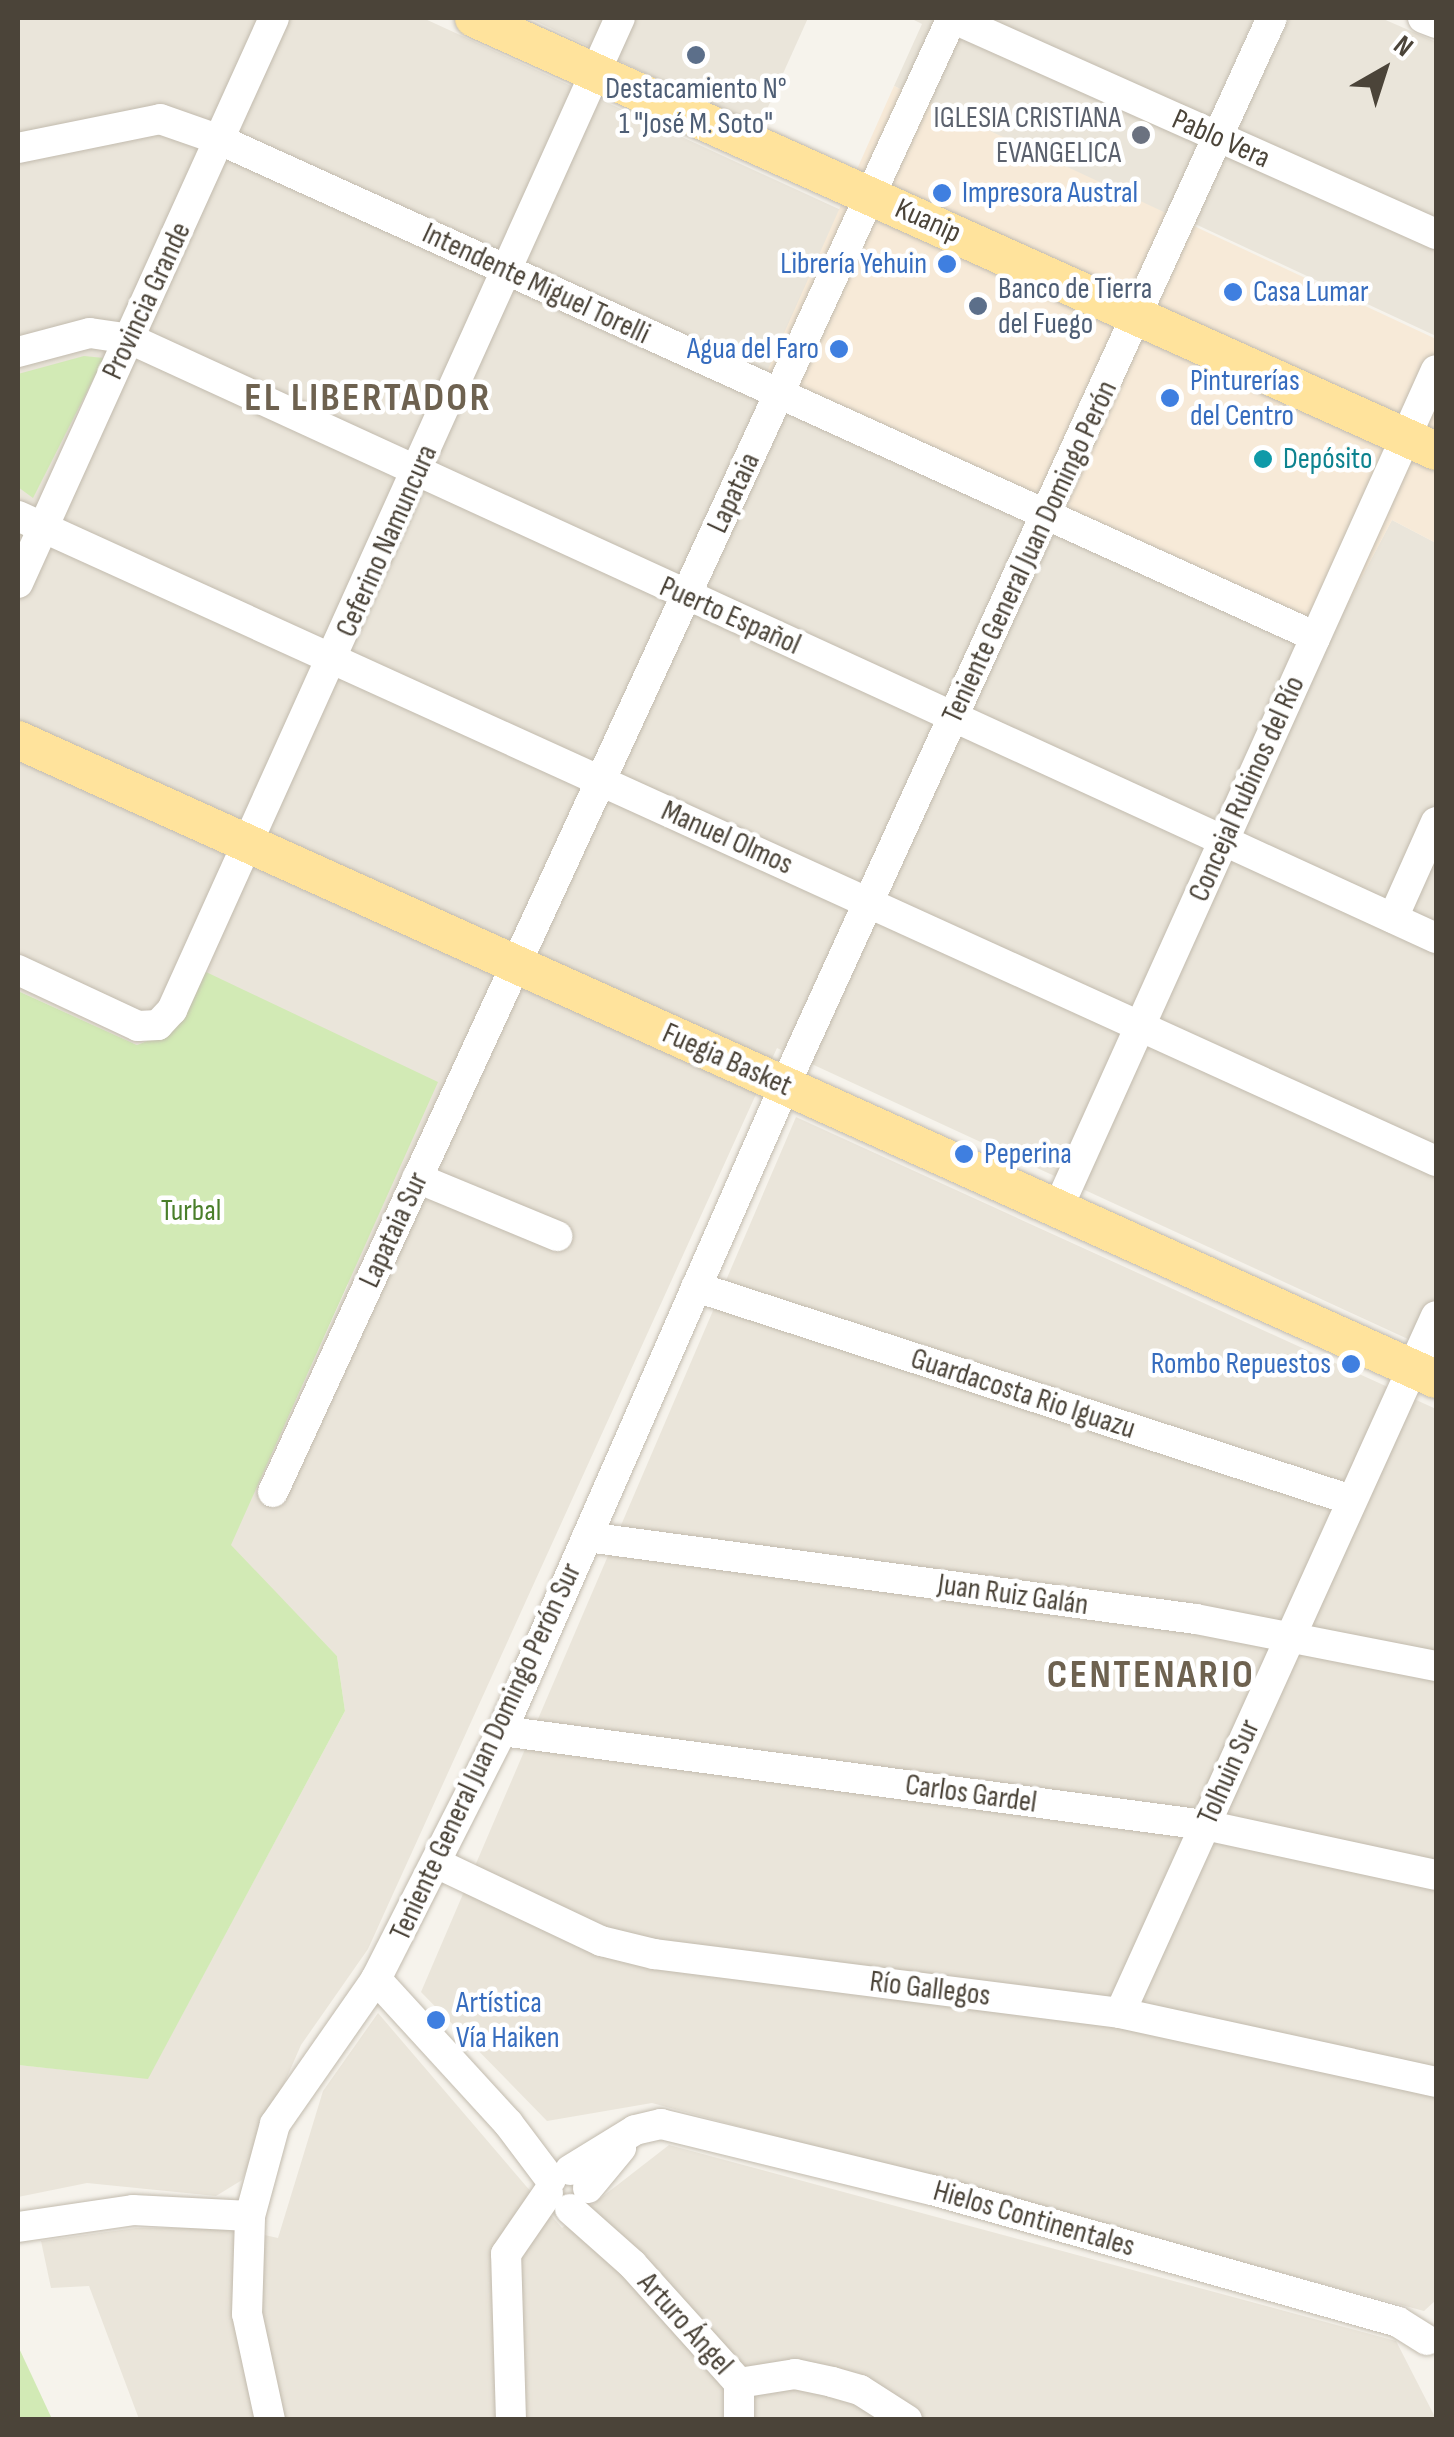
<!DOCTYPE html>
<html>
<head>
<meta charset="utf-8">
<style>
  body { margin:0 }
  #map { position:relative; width:1454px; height:2437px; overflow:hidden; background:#f6f3ec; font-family:"Sofia Sans Condensed",sans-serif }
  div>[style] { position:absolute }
  .residential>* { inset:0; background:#eae5da }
  .commercial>* { inset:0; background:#f7ead8 }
  .green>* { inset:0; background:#d2eab5 }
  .roads { filter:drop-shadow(0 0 2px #c2bbae) drop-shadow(0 0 2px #c2bbae) }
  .minor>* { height:30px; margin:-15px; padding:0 15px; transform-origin:15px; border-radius:15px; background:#fff }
  .major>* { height:38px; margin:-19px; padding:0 19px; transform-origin:19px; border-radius:19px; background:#ffe39c }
  .dots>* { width:28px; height:28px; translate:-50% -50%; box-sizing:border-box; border:5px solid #fff; border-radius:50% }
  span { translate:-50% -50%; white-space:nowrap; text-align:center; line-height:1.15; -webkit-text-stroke:9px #fff; paint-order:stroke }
  .service-label { font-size:30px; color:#4e5e75 }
  .left { translate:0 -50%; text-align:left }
  .worship-label { font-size:30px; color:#5b616d }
  .right { translate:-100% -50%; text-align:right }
  .street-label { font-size:30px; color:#4b4439 }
  .shop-label { font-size:30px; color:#366cbe }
  .culture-label { font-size:30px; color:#0d838f }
  .park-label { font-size:30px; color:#4a7f2a }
  .district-label { font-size:40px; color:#6e6250; font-weight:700; letter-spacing:2.5px }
  .frame { position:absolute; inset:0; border:20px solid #4b4439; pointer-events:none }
  .north { position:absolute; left:1334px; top:20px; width:100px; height:100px; -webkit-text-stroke:8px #fff; paint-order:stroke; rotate:39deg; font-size:28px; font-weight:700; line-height:40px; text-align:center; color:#4b4439 }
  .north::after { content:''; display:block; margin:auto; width:35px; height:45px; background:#4b4439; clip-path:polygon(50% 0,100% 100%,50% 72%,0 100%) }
</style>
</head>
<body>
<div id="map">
  <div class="residential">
    <div style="clip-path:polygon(18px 18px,423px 18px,841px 210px,758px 393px,1323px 650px,1392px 520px,1436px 543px,1436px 1352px,777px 1048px,368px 1949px,301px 2045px,242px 2180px,216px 2196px,87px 2183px,18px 2197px,18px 2065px,148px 2078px,345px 1711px,337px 1656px,230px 1545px,348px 1285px,171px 1031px,137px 1045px,18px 991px)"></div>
    <div style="clip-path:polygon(529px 18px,808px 18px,759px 127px)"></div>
    <div style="clip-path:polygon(910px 18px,1254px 18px,1166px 215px,894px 86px,922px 24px)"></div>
    <div style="clip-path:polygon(1290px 18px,1381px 18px,1436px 42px,1436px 336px,1193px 223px)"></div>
    <div style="clip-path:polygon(796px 1117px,1436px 1409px,1436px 2300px,1424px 2311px,652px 2103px,547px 2121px,421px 1992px)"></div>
    <div style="clip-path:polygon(378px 2013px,562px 2228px,669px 2145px,1396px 2341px,1436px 2419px,139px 2419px,89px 2286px,51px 2288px,41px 2241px,136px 2228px,232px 2228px,278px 2238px,323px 2091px)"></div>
  </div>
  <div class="commercial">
    <div style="clip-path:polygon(894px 86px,1436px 339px,1436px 543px,1392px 520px,1323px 651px,757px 394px)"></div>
  </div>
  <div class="green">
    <div style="clip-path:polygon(84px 356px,104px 358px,33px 498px,18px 487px,18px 374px)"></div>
    <div style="clip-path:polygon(204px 971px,438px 1082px,231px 1545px,337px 1656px,345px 1711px,148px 2079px,18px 2065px,18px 991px,137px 1045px,172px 1031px)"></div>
    <div style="clip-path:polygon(18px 2346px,52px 2419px,18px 2419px)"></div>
  </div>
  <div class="roads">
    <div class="minor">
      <div style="left:952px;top:18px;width:530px;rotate:24.05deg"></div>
      <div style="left:1423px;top:18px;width:14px;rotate:21deg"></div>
      <div style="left:18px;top:148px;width:145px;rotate:-11.5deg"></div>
      <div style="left:160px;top:119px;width:64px;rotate:19.3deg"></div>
      <div style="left:220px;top:140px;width:1203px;rotate:24.39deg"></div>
      <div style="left:18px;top:352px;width:74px;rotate:-14.8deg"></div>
      <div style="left:90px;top:333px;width:40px;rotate:8.5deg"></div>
      <div style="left:130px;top:339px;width:1437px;rotate:24.64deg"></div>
      <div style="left:18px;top:516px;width:1558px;rotate:24.46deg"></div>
      <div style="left:18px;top:583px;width:620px;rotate:-65.62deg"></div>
      <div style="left:1393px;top:918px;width:105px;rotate:-65.9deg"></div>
      <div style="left:18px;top:970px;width:132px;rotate:25deg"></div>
      <div style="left:138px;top:1026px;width:20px;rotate:-3deg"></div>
      <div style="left:158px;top:1025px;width:21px;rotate:-47deg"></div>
      <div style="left:172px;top:1010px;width:1088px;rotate:-65.7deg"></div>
      <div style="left:417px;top:1178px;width:152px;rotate:22.5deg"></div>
      <div style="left:1058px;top:1208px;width:919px;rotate:-65.72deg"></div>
      <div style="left:696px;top:1287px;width:689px;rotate:18.01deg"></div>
      <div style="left:273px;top:1492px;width:1623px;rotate:-65.27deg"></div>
      <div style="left:587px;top:1537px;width:614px;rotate:7.67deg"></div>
      <div style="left:1196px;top:1619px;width:245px;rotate:11.1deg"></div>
      <div style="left:502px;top:1731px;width:709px;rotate:7.62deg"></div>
      <div style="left:1205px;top:1825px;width:236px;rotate:12.2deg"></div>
      <div style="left:436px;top:1863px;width:183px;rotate:25.3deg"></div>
      <div style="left:601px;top:1941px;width:55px;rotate:13.8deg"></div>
      <div style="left:654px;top:1954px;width:470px;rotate:7.2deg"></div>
      <div style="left:1120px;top:2013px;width:323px;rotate:12.3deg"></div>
      <div style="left:376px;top:1979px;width:195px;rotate:47.5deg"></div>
      <div style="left:508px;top:2123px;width:71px;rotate:53deg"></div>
      <div style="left:1120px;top:2013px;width:765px;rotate:-65.61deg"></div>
      <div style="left:570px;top:2170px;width:76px;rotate:-31.6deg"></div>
      <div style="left:635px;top:2130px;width:27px;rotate:-13deg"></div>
      <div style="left:661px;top:2124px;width:279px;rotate:13.7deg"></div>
      <div style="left:932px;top:2190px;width:484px;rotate:15.8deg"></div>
      <div style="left:1398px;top:2322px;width:34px;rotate:32deg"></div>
      <div style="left:588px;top:2188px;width:52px;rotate:-50.5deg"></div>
      <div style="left:570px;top:2209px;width:83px;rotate:41.6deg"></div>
      <div style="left:632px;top:2264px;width:160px;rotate:48deg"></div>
      <div style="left:739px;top:2383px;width:57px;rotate:-9.1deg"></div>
      <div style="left:795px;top:2374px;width:38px;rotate:12deg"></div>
      <div style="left:832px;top:2382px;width:29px;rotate:16deg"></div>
      <div style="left:860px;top:2390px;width:56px;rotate:32.6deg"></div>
      <div style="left:18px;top:2227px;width:116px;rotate:-8.4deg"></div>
      <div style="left:133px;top:2210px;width:117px;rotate:2.9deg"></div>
      <div style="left:739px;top:2383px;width:37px;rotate:90deg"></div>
      <div style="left:270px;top:2420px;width:108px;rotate:-102.2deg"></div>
      <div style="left:247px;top:2314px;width:98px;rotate:-88.2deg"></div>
      <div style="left:250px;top:2216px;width:95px;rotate:-74.8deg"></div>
      <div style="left:275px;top:2124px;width:177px;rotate:-55.1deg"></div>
      <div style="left:376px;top:1979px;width:278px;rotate:-63.1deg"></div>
      <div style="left:502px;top:1731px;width:705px;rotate:-66.34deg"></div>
      <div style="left:785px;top:1085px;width:1173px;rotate:-65.47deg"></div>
      <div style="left:511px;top:2420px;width:166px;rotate:-91.7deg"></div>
      <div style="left:506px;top:2254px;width:74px;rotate:-55.5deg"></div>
    </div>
    <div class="major">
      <div style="left:474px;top:18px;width:1055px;rotate:24.23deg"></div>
      <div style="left:18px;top:740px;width:1555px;rotate:24.26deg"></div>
    </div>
  </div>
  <div class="dots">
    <div style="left:696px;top:55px;background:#5c6f8a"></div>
    <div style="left:1141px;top:135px;background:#6b7280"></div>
    <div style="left:942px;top:193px;background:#3f7fe0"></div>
    <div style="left:947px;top:264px;background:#3f7fe0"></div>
    <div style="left:1233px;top:292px;background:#3f7fe0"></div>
    <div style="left:978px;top:306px;background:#5c6f8a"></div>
    <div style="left:839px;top:349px;background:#3f7fe0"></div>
    <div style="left:1170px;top:398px;background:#3f7fe0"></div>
    <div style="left:1263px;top:459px;background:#0f9aa8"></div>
    <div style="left:964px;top:1154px;background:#3f7fe0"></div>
    <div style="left:1351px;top:1364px;background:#3f7fe0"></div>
    <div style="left:436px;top:2020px;background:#3f7fe0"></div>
  </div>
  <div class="service-label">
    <span style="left:696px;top:106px">Destacamiento N°<br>1 "José M. Soto"</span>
    <span class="left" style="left:998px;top:306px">Banco de Tierra<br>del Fuego</span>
  </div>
  <div class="worship-label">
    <span class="right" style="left:1121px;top:135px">IGLESIA CRISTIANA<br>EVANGELICA</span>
  </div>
  <div class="street-label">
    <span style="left:1221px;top:139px;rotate:24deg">Pablo Vera</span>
    <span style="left:928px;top:221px;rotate:24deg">Kuanip</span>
    <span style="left:536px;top:284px;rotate:25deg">Intendente Miguel Torelli</span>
    <span style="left:147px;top:301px;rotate:-65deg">Provincia Grande</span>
    <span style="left:734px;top:493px;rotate:-65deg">Lapataia</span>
    <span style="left:387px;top:541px;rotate:-66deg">Ceferino Namuncura</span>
    <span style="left:1030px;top:552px;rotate:-65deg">Teniente General Juan Domingo Perón</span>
    <span style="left:730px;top:616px;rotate:24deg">Puerto Español</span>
    <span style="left:1247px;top:789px;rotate:-66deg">Concejal Rubinos del Río</span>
    <span style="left:727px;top:838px;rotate:24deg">Manuel Olmos</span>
    <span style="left:727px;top:1060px;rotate:24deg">Fuegia Basket</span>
    <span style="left:394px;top:1230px;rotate:-65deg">Lapataia Sur</span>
    <span style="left:1023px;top:1394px;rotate:18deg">Guardacosta Rio Iguazu</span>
    <span style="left:1013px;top:1595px;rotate:8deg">Juan Ruiz Galán</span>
    <span style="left:486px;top:1752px;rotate:-65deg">Teniente General Juan Domingo Perón Sur</span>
    <span style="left:1229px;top:1772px;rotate:-66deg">Tolhuin Sur</span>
    <span style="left:971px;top:1794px;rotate:8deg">Carlos Gardel</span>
    <span style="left:930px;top:1989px;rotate:7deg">Río Gallegos</span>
    <span style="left:1034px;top:2219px;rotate:16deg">Hielos Continentales</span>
    <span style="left:685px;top:2324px;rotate:48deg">Arturo Ángel</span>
  </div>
  <div class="shop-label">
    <span class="left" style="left:962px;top:193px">Impresora Austral</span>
    <span class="right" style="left:927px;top:264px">Librería Yehuin</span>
    <span class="left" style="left:1253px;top:292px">Casa Lumar</span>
    <span class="right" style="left:819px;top:349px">Agua del Faro</span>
    <span class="left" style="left:1190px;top:398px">Pinturerías<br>del Centro</span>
    <span class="left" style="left:984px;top:1154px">Peperina</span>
    <span class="right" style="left:1331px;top:1364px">Rombo Repuestos</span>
    <span class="left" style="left:456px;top:2020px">Artística<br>Vía Haiken</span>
  </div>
  <div class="culture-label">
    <span class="left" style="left:1283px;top:459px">Depósito</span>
  </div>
  <div class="park-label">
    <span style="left:191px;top:1211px">Turbal</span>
  </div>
  <div class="district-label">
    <span style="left:368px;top:398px">EL LIBERTADOR</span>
    <span style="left:1151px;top:1675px">CENTENARIO</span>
  </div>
  <div class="frame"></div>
  <div class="north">N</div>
</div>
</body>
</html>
